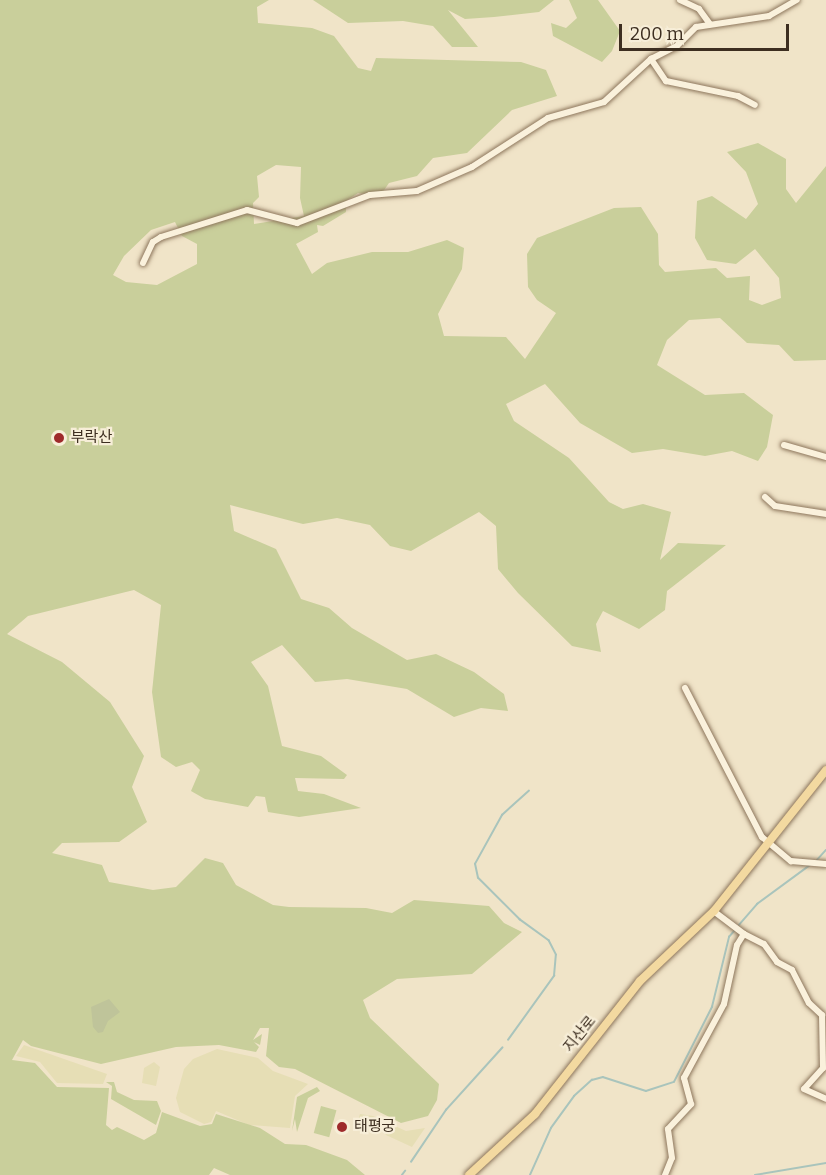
<!DOCTYPE html>
<html>
<head>
<meta charset="utf-8">
<style>
  body { margin:0 }
  #map { position:relative; width:826px; height:1175px; overflow:hidden; background:#f0e4c8; font-family:Bitter,"Noto Sans KR",serif }
  div>[style] { position:absolute }
  .farmland>* { inset:0; background:#e6deb5 }
  .green>* { inset:0; background:#c9cf9b; transform-origin:0 0 }
  .cemetery>* { inset:0; background:#bfc49a }
  .stream>* { height:1.5px; margin:-0.75px; padding:0 0.75px; transform-origin:0.75px; border-radius:0.75px; background:#a9c4bc }
  .roads { filter:drop-shadow(0 0 2px #8d765c) drop-shadow(0 0 2px #8d765c) }
  .minor>* { height:6px; margin:-3px; padding:0 3px; transform-origin:3px; border-radius:3px; background:#faf1dc }
  .major>* { height:8px; margin:-4px; padding:0 4px; transform-origin:4px; border-radius:4px; background:#f3d9a0 }
  .dots>* { width:16px; height:16px; translate:-50% -50%; box-sizing:border-box; border:3px solid #f7eed8; border-radius:50% }
  span { translate:-50% -50%; white-space:nowrap; text-align:center; line-height:1.15; -webkit-text-stroke:4.5px #f7eed8; paint-order:stroke }
  .poi-label { font-size:15px; color:#3d2e20 }
  .left { translate:0 -50%; text-align:left }
  .street-label { font-size:15px; color:#3d2e20 }
  .scale { position:absolute; left:619px; top:24px; width:170px; height:27px; box-sizing:border-box; border:3px solid #3d2e20; border-top:0; padding-left:8px; font-size:18px; line-height:21px; white-space:nowrap; color:#3d2e20; -webkit-text-stroke:4px #f7eed8; paint-order:stroke }
</style>
</head>
<body>
<div id="map">
  <div class="farmland">
    <div style="clip-path:polygon(24px 1045px,107px 1074px,103px 1084px,57px 1083px,40px 1062px,16px 1056px)"></div>
    <div style="clip-path:polygon(217px 1049px,258px 1058px,273px 1071px,308px 1084px,295px 1096px,290px 1128px,249px 1125px,216px 1111px,211px 1122px,204px 1124px,180px 1112px,176px 1098px,184px 1069px,193px 1059px)"></div>
    <div style="clip-path:polygon(154px 1062px,160px 1067px,156px 1086px,142px 1083px,144px 1068px)"></div>
    <div style="clip-path:polygon(360px 1114px,373px 1116px,406px 1131px,425px 1128px,412px 1147px,386px 1135px,380px 1124px,371px 1119px,358px 1120px)"></div>
  </div>
  <div class="green">
    <div style="clip-path:polygon(evenodd,0 0,269px 0,257px 7px,258px 23px,312px 28px,334px 36px,358px 68px,371px 71px,376px 58px,521px 62px,546px 70px,557px 96px,512px 110px,467px 153px,433px 158px,417px 176px,389px 183px,380px 196px,358px 193px,346px 201px,346px 212px,323px 226px,317px 225px,318px 232px,296px 244px,312px 274px,327px 263px,372px 252px,408px 252px,447px 240px,464px 248px,462px 269px,438px 314px,444px 336px,506px 337px,525px 359px,556px 313px,537px 300px,528px 287px,527px 254px,537px 238px,614px 208px,641px 207px,658px 234px,659px 265px,665px 272px,716px 268px,727px 278px,750px 276px,749px 300px,762px 305px,781px 298px,779px 278px,755px 249px,736px 264px,707px 260px,695px 238px,697px 201px,712px 196px,746px 219px,758px 204px,746px 172px,727px 152px,758px 143px,786px 159px,786px 189px,796px 203px,826px 166px,826px 360px,794px 361px,779px 345px,747px 343px,720px 318px,689px 320px,667px 340px,657px 365px,705px 395px,744px 393px,773px 415px,767px 447px,758px 461px,732px 451px,705px 456px,663px 449px,632px 453px,580px 423px,545px 384px,506px 404px,514px 421px,569px 458px,609px 502px,623px 509px,643px 504px,671px 512px,660px 560px,678px 543px,726px 545px,667px 591px,665px 610px,639px 629px,603px 611px,596px 624px,601px 652px,572px 646px,518px 593px,498px 569px,496px 526px,479px 512px,411px 551px,390px 546px,370px 525px,337px 518px,303px 524px,230px 505px,234px 531px,276px 549px,301px 599px,329px 608px,352px 628px,407px 660px,436px 654px,474px 672px,504px 694px,508px 711px,481px 708px,454px 717px,407px 689px,347px 679px,315px 682px,282px 645px,251px 662px,268px 686px,282px 746px,321px 756px,347px 775px,344px 779px,295px 778px,298px 791px,324px 794px,361px 808px,299px 817px,268px 812px,265px 797px,256px 796px,248px 807px,205px 799px,191px 791px,200px 770px,192px 762px,176px 767px,161px 757px,152px 692px,161px 605px,134px 590px,28px 616px,7px 634px,62px 662px,110px 702px,144px 756px,132px 787px,147px 822px,119px 842px,62px 843px,52px 853px,102px 865px,109px 882px,153px 890px,176px 887px,205px 858px,223px 863px,236px 885px,273px 905px,289px 907px,366px 908px,392px 913px,414px 900px,489px 906px,504px 923px,522px 932px,472px 974px,397px 979px,363px 1000px,370px 1018px,439px 1084px,437px 1100px,428px 1116px,401px 1123px,295px 1069px,279px 1067px,266px 1056px,269px 1028px,260px 1028px,253px 1040px,262px 1034px,260px 1045px,254px 1042px,259px 1047px,256px 1052px,219px 1045px,176px 1047px,101px 1064px,31px 1046px,23px 1040px,12px 1060px,35px 1063px,57px 1087px,109px 1088px,106px 1125px,112px 1130px,117px 1127px,144px 1140px,156px 1133px,162px 1112px,200px 1126px,212px 1124px,216px 1114px,260px 1128px,285px 1144px,306px 1145px,347px 1160px,365px 1175px,230px 1175px,214px 1168px,209px 1175px,0 1175px,0 0,276px 165px,301px 167px,300px 198px,304px 216px,254px 224px,253px 203px,259px 197px,257px 176px,276px 165px,0 0,175px 222px,182px 236px,197px 244px,197px 264px,157px 285px,126px 282px,113px 275px,124px 256px,151px 230px,175px 222px)"></div>
    <div style="clip-path:polygon(313px 0,554px 0,539px 12px,494px 17px,465px 19px,448px 10px,478px 47px,452px 47px,433px 26px,403px 21px,348px 23px)"></div>
    <div style="clip-path:polygon(569px 0,598px 0,620px 31px,612px 51px,602px 62px,553px 36px,551px 23px,566px 28px,577px 18px)"></div>
    <div style="clip-path:polygon(106px 1082px,114px 1082px,117px 1092px,134px 1100px,157px 1101px,161px 1111px,156px 1125px,111px 1099px,112px 1086px)"></div>
    <div style="clip-path:polygon(317px 1087px,320px 1091px,308px 1098px,297px 1132px,295px 1119px,292px 1131px,297px 1097px)"></div>
    <div style="left:321px;top:1106px;width:16px;height:28px;rotate:15deg"></div>
  </div>
  <div class="cemetery">
    <div style="clip-path:polygon(109px 999px,120px 1012px,108px 1021px,103px 1032px,98px 1033px,93px 1027px,91px 1007px)"></div>
  </div>
  <div class="stream">
    <div style="left:817px;top:860px;width:13px;rotate:-48deg"></div>
    <div style="left:739px;top:925px;width:28px;rotate:-49deg"></div>
    <div style="left:757px;top:904px;width:66px;rotate:-36.3deg"></div>
    <div style="left:508px;top:1040px;width:79px;rotate:-54.3deg"></div>
    <div style="left:554px;top:976px;width:21px;rotate:-85deg"></div>
    <div style="left:556px;top:955px;width:16px;rotate:-117deg"></div>
    <div style="left:549px;top:941px;width:36px;rotate:-144deg"></div>
    <div style="left:520px;top:920px;width:59px;rotate:-135deg"></div>
    <div style="left:478px;top:878px;width:14px;rotate:-102deg"></div>
    <div style="left:475px;top:864px;width:56px;rotate:-61.1deg"></div>
    <div style="left:502px;top:815px;width:36px;rotate:-42deg"></div>
    <div style="left:411px;top:1162px;width:63px;rotate:-56.1deg"></div>
    <div style="left:446px;top:1110px;width:84px;rotate:-47.9deg"></div>
    <div style="left:402px;top:1175px;width:5px;rotate:-53deg"></div>
    <div style="left:530px;top:1175px;width:51px;rotate:-65.9deg"></div>
    <div style="left:551px;top:1128px;width:39px;rotate:-54deg"></div>
    <div style="left:574px;top:1096px;width:24px;rotate:-42deg"></div>
    <div style="left:592px;top:1080px;width:11px;rotate:-15deg"></div>
    <div style="left:603px;top:1077px;width:45px;rotate:18deg"></div>
    <div style="left:646px;top:1091px;width:29px;rotate:-18deg"></div>
    <div style="left:674px;top:1082px;width:84px;rotate:-63.1deg"></div>
    <div style="left:712px;top:1007px;width:72px;rotate:-76.3deg"></div>
    <div style="left:729px;top:937px;width:11px;rotate:-49deg"></div>
    <div style="left:755px;top:1175px;width:72px;rotate:-9.6deg"></div>
  </div>
  <div class="roads">
    <div class="minor">
      <div style="left:680px;top:0;width:21px;rotate:25deg"></div>
      <div style="left:699px;top:9px;width:19px;rotate:54deg"></div>
      <div style="left:651px;top:59px;width:27px;rotate:56deg"></div>
      <div style="left:666px;top:81px;width:74px;rotate:11.8deg"></div>
      <div style="left:738px;top:96px;width:19px;rotate:28deg"></div>
      <div style="left:143px;top:263px;width:23px;rotate:-65deg"></div>
      <div style="left:153px;top:242px;width:9px;rotate:-32deg"></div>
      <div style="left:161px;top:237px;width:90px;rotate:-17.4deg"></div>
      <div style="left:247px;top:210px;width:52px;rotate:14.6deg"></div>
      <div style="left:297px;top:223px;width:78px;rotate:-21deg"></div>
      <div style="left:370px;top:195px;width:47px;rotate:-4.9deg"></div>
      <div style="left:417px;top:191px;width:60px;rotate:-23.6deg"></div>
      <div style="left:472px;top:167px;width:90px;rotate:-32.8deg"></div>
      <div style="left:548px;top:118px;width:58px;rotate:-15.9deg"></div>
      <div style="left:604px;top:102px;width:64px;rotate:-42.5deg"></div>
      <div style="left:651px;top:59px;width:29px;rotate:-27deg"></div>
      <div style="left:677px;top:46px;width:27px;rotate:-45deg"></div>
      <div style="left:696px;top:27px;width:74px;rotate:-8.6deg"></div>
      <div style="left:769px;top:16px;width:32px;rotate:-30deg"></div>
      <div style="left:784px;top:445px;width:44px;rotate:15.9deg"></div>
      <div style="left:765px;top:497px;width:13px;rotate:42deg"></div>
      <div style="left:775px;top:506px;width:52px;rotate:8.9deg"></div>
      <div style="left:685px;top:688px;width:168px;rotate:62.7deg"></div>
      <div style="left:762px;top:837px;width:38px;rotate:40deg"></div>
      <div style="left:791px;top:861px;width:35px;rotate:5deg"></div>
      <div style="left:744px;top:934px;width:22px;rotate:27deg"></div>
      <div style="left:764px;top:944px;width:22px;rotate:54deg"></div>
      <div style="left:777px;top:962px;width:17px;rotate:28deg"></div>
      <div style="left:792px;top:970px;width:37px;rotate:63deg"></div>
      <div style="left:809px;top:1003px;width:18px;rotate:43deg"></div>
      <div style="left:822px;top:1015px;width:53px;rotate:88.9deg"></div>
      <div style="left:823px;top:1068px;width:28px;rotate:132deg"></div>
      <div style="left:804px;top:1089px;width:24px;rotate:24deg"></div>
      <div style="left:665px;top:1175px;width:18px;rotate:-68deg"></div>
      <div style="left:672px;top:1158px;width:29px;rotate:-98deg"></div>
      <div style="left:668px;top:1129px;width:34px;rotate:-47deg"></div>
      <div style="left:691px;top:1104px;width:27px;rotate:-105deg"></div>
      <div style="left:684px;top:1078px;width:84px;rotate:-61.6deg"></div>
      <div style="left:724px;top:1004px;width:60px;rotate:-77.6deg"></div>
      <div style="left:737px;top:945px;width:13px;rotate:-58deg"></div>
      <div style="left:744px;top:934px;width:38px;rotate:-143deg"></div>
    </div>
    <div class="major">
      <div style="left:469px;top:1175px;width:90px;rotate:-42.7deg"></div>
      <div style="left:535px;top:1114px;width:169px;rotate:-51.7deg"></div>
      <div style="left:640px;top:981px;width:102px;rotate:-43.4deg"></div>
      <div style="left:714px;top:911px;width:180px;rotate:-51.5deg"></div>
    </div>
  </div>
  <div class="dots">
    <div style="left:59px;top:438px;background:#9e2a2b"></div>
    <div style="left:342px;top:1127px;background:#9e2a2b"></div>
  </div>
  <div class="poi-label">
    <span class="left" style="left:71px;top:438px">부락산</span>
    <span class="left" style="left:354px;top:1127px">태평궁</span>
  </div>
  <div class="street-label">
    <span style="left:580px;top:1034px;rotate:-51deg">지산로</span>
  </div>
  <div class="scale">200 m</div>
</div>
</body>
</html>
